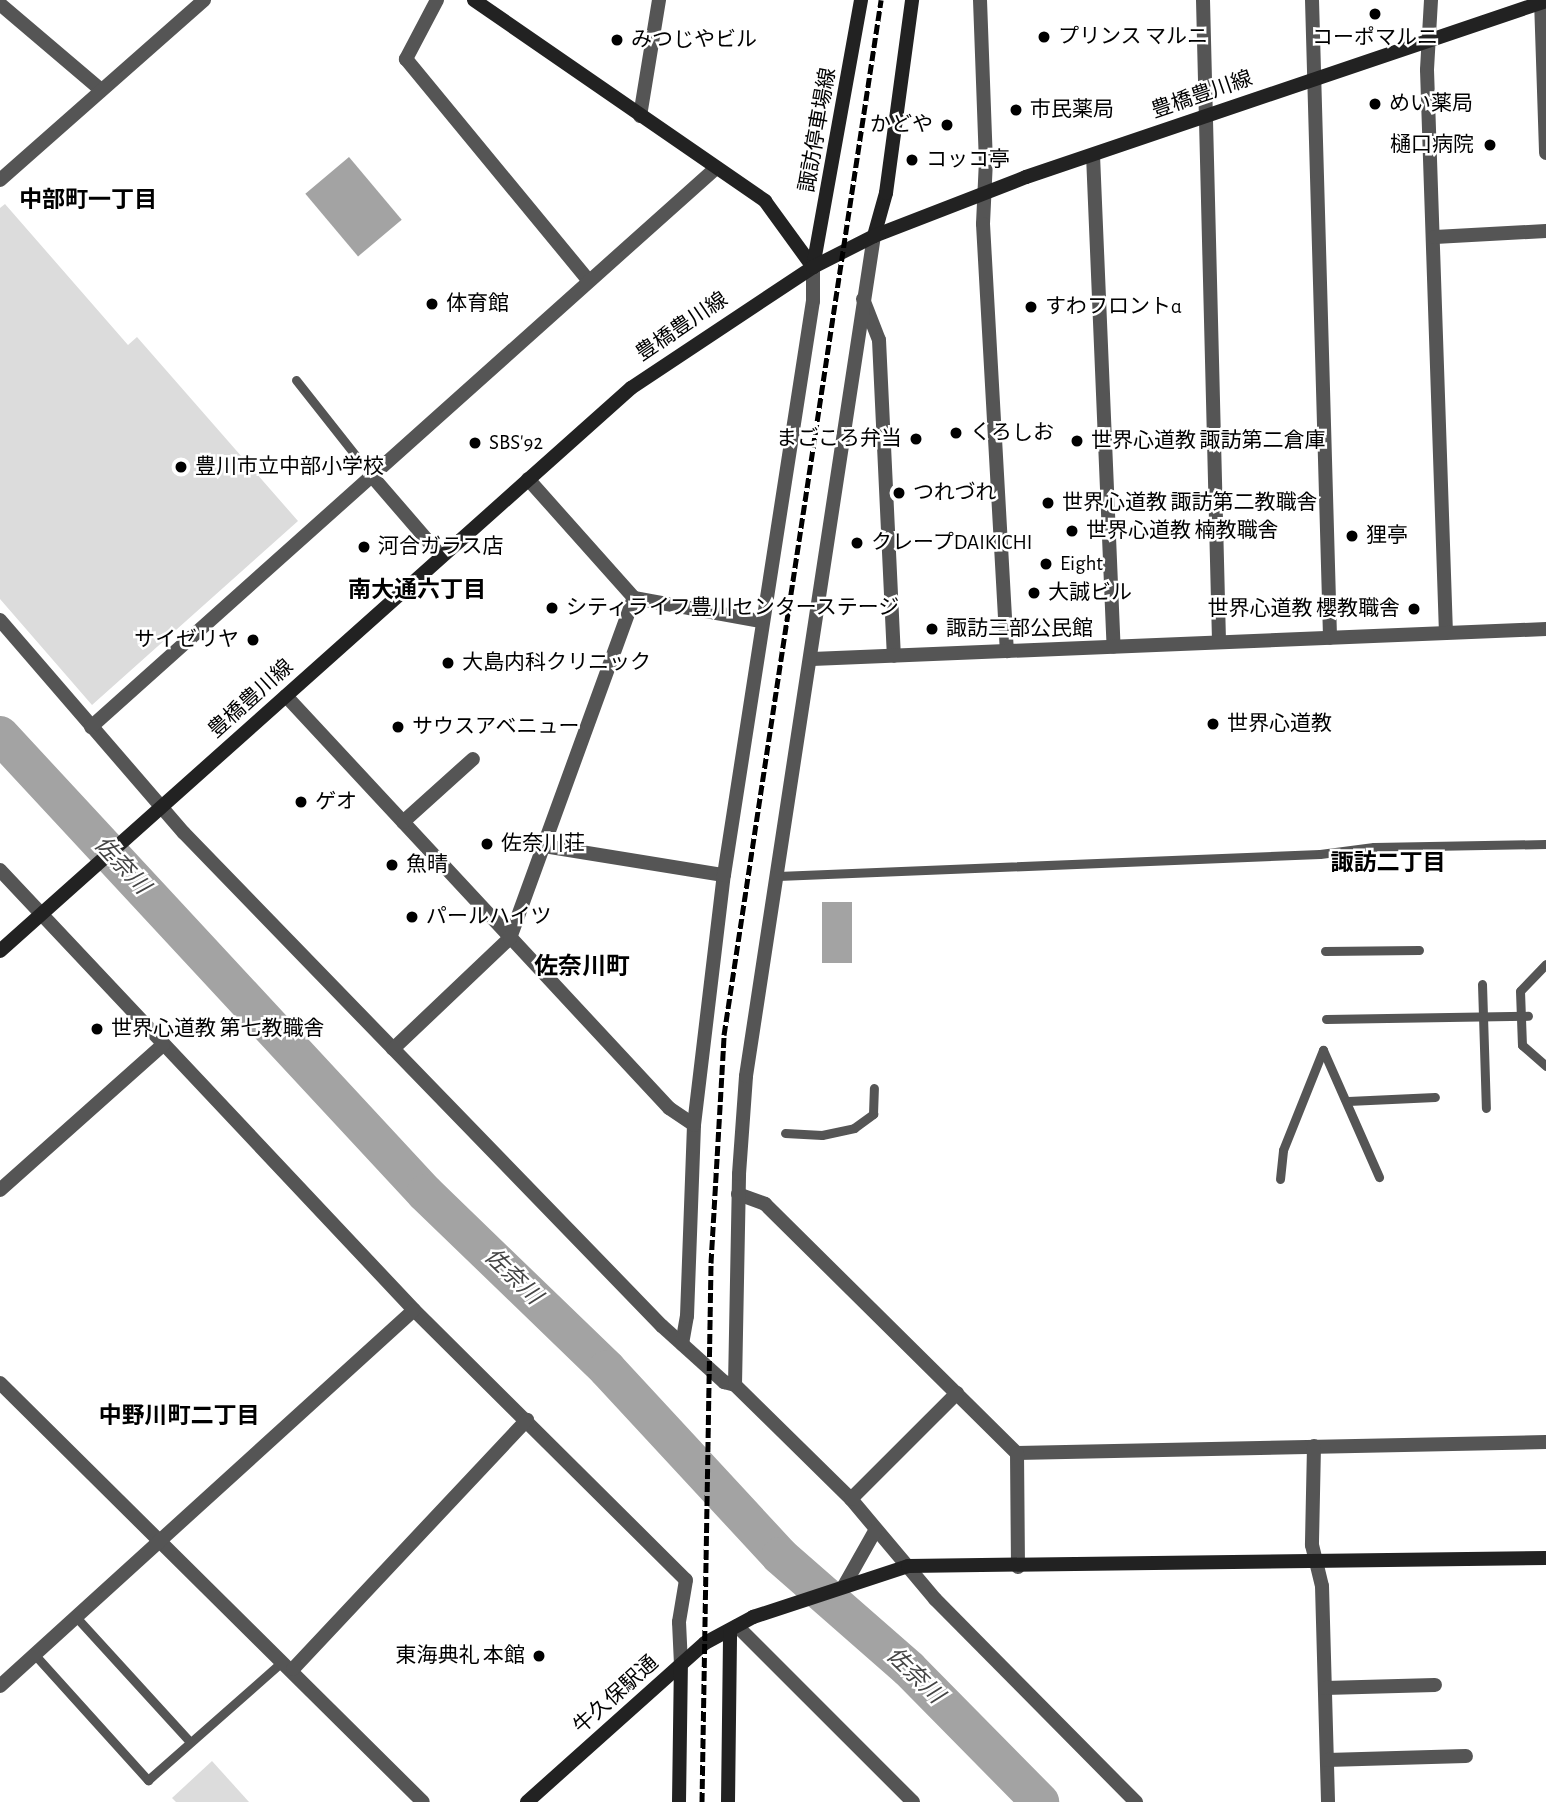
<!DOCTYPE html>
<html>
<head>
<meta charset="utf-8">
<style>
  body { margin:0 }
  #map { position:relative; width:1546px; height:1802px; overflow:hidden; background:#fff; font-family:"Alegreya Sans","Noto Sans JP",sans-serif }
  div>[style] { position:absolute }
  .green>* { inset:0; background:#dcdcdc }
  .water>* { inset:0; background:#a3a3a3; transform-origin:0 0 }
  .river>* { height:38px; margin:-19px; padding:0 19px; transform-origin:19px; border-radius:19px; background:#a3a3a3 }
  .lane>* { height:9px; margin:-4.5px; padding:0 4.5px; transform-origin:4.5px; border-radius:4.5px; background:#555 }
  .street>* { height:14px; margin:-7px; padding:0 7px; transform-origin:7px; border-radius:7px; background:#555 }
  .secondary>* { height:14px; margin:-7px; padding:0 7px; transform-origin:7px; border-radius:7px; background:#222 }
  .rail>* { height:5px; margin-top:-2.5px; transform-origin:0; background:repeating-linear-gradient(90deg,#000 0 10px,transparent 0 13.5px) }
  .dots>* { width:19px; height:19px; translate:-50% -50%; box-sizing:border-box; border:4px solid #fff; border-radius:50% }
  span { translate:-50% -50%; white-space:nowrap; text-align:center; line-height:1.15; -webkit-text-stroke:5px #fff; paint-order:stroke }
  .poi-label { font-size:21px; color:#000 }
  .left { translate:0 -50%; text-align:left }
  .right { translate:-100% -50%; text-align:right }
  .street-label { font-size:21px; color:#000 }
  .neighbourhood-label { font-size:23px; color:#000; font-weight:700 }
  .water-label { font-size:23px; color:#444; font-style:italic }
  .quarter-label { font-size:24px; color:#000; font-weight:700 }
</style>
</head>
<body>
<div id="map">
  <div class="green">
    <div style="clip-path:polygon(5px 204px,128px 345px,137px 337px,298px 521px,92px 705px,0 599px,0 208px)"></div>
    <div style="clip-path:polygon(212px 1761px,249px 1802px,176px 1802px,172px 1798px)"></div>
  </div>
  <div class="water">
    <div style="left:349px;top:157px;width:82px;height:57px;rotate:50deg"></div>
    <div style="left:822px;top:902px;width:30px;height:61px"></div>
  </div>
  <div class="river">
    <div style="left:0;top:735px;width:625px;rotate:47.14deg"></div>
    <div style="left:425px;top:1193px;width:253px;rotate:44deg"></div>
    <div style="left:607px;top:1369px;width:255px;rotate:47.2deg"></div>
    <div style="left:780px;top:1556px;width:171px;rotate:41.2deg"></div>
    <div style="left:909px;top:1669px;width:187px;rotate:45.4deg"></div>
  </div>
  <div class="lane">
    <div style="left:296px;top:380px;width:121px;rotate:51.7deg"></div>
    <div style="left:778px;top:876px;width:542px;rotate:-2.32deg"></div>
    <div style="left:1320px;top:854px;width:54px;rotate:-7.4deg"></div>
    <div style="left:1374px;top:847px;width:172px;rotate:-1deg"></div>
    <div style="left:1325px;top:951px;width:94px;rotate:-0.6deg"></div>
    <div style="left:1546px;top:964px;width:37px;rotate:134deg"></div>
    <div style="left:1520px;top:991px;width:54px;rotate:87.9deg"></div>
    <div style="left:1522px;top:1045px;width:32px;rotate:41deg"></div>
    <div style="left:1482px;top:984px;width:124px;rotate:88.2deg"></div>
    <div style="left:1326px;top:1019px;width:202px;rotate:-0.9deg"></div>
    <div style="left:1323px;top:1050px;width:139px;rotate:66.2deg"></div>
    <div style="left:1348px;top:1101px;width:87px;rotate:-2.6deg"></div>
    <div style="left:785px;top:1133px;width:37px;rotate:3deg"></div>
    <div style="left:822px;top:1135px;width:33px;rotate:-12deg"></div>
    <div style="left:854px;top:1128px;width:24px;rotate:-36deg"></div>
    <div style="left:873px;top:1114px;width:26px;rotate:-88deg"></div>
    <div style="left:1280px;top:1179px;width:29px;rotate:-84deg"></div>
    <div style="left:1283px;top:1150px;width:108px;rotate:-68.2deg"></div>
    <div style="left:76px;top:1617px;width:169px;rotate:47.6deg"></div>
    <div style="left:35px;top:1655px;width:169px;rotate:47.9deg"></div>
    <div style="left:148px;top:1780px;width:180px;rotate:-41.4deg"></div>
  </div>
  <div class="street">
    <div style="left:437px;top:0;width:67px;rotate:117.7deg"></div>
    <div style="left:406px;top:59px;width:286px;rotate:50.5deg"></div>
    <div style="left:980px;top:0;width:160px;rotate:87.9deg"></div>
    <div style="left:986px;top:160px;width:64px;rotate:92.7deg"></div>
    <div style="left:983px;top:224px;width:428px;rotate:86.8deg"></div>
    <div style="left:1203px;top:0;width:642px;rotate:88.57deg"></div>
    <div style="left:1312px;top:0;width:638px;rotate:88.38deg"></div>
    <div style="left:1431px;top:0;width:70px;rotate:93.3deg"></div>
    <div style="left:1427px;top:70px;width:563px;rotate:88.07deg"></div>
    <div style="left:1541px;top:0;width:153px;rotate:88.1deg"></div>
    <div style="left:0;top:4px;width:133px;rotate:40.4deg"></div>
    <div style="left:640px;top:116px;width:118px;rotate:-80.7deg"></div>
    <div style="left:1093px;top:155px;width:492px;rotate:87.6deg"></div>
    <div style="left:0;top:180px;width:272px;rotate:-41.4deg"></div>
    <div style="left:1435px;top:237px;width:111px;rotate:-3.1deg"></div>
    <div style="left:863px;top:299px;width:44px;rotate:68.7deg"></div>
    <div style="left:879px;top:340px;width:316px;rotate:87.3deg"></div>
    <div style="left:371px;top:475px;width:107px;rotate:49.2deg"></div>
    <div style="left:528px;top:479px;width:159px;rotate:48.3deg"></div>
    <div style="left:634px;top:598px;width:129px;rotate:10.3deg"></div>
    <div style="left:0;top:620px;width:281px;rotate:49.2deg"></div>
    <div style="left:184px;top:833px;width:687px;rotate:45.89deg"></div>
    <div style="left:662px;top:1326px;width:84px;rotate:42.1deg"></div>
    <div style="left:724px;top:1382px;width:11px;rotate:15deg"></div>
    <div style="left:735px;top:1385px;width:163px;rotate:44.5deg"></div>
    <div style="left:851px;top:1499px;width:131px;rotate:50deg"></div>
    <div style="left:935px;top:1599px;width:286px;rotate:45.3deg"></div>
    <div style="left:812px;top:659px;width:735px;rotate:-2.34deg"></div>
    <div style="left:286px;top:696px;width:563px;rotate:47.09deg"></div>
    <div style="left:669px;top:1108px;width:30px;rotate:34deg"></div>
    <div style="left:91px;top:727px;width:839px;rotate:-41.81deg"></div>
    <div style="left:403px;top:822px;width:94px;rotate:-42deg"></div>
    <div style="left:544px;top:846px;width:182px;rotate:9.2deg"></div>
    <div style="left:0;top:870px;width:604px;rotate:46.74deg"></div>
    <div style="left:414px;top:1310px;width:383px;rotate:44.8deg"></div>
    <div style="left:686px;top:1580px;width:43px;rotate:99.5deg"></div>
    <div style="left:679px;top:1622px;width:43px;rotate:87.3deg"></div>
    <div style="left:393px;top:1049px;width:161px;rotate:-43.5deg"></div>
    <div style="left:510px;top:938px;width:362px;rotate:-70deg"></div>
    <div style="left:0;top:1190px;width:218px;rotate:-41.7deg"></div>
    <div style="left:738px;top:1194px;width:29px;rotate:20deg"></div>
    <div style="left:765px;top:1204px;width:354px;rotate:44.7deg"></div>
    <div style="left:1017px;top:1453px;width:529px;rotate:-1.19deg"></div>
    <div style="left:682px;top:1344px;width:28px;rotate:-80deg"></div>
    <div style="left:687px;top:1316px;width:191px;rotate:-87.9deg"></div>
    <div style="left:694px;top:1125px;width:252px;rotate:-83.2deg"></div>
    <div style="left:724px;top:875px;width:581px;rotate:-81.19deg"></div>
    <div style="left:813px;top:301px;width:34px;rotate:-90deg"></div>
    <div style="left:0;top:1383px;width:595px;rotate:44.73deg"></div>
    <div style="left:735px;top:1385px;width:211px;rotate:-88.9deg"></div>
    <div style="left:739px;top:1174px;width:98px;rotate:-85.9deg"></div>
    <div style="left:746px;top:1076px;width:850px;rotate:-81.34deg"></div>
    <div style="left:1314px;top:1446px;width:99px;rotate:91.2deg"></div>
    <div style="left:1312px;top:1545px;width:42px;rotate:76.3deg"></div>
    <div style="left:1322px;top:1586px;width:216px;rotate:88.4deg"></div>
    <div style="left:1017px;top:1453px;width:114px;rotate:89.5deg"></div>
    <div style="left:851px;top:1499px;width:150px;rotate:-45deg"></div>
    <div style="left:844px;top:1586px;width:63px;rotate:-60.6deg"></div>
    <div style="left:737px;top:1626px;width:249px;rotate:45deg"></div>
    <div style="left:293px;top:1669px;width:342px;rotate:-46.8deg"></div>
    <div style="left:0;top:1686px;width:559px;rotate:-42.25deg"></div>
    <div style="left:1325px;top:1688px;width:110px;rotate:-1.6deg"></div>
    <div style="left:1327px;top:1760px;width:139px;rotate:-1.6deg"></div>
  </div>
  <div class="secondary">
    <div style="left:474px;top:0;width:354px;rotate:34.6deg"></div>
    <div style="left:765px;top:201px;width:82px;rotate:54deg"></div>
    <div style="left:874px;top:236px;width:45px;rotate:-74.4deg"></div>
    <div style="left:886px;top:193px;width:195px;rotate:-82.3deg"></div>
    <div style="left:813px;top:267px;width:271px;rotate:-79.8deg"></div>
    <div style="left:0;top:951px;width:846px;rotate:-41.74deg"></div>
    <div style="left:631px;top:388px;width:219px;rotate:-33.6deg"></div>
    <div style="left:813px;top:267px;width:68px;rotate:-26.9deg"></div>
    <div style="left:874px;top:236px;width:163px;rotate:-21.2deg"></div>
    <div style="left:1026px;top:177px;width:549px;rotate:-18.7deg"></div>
    <div style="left:527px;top:1802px;width:239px;rotate:-41.8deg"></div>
    <div style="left:705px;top:1643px;width:55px;rotate:-28.4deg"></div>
    <div style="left:753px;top:1617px;width:163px;rotate:-18.2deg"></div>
    <div style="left:908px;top:1566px;width:638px;rotate:-0.72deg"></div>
    <div style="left:679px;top:1802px;width:137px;rotate:-89.2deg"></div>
    <div style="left:728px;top:1802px;width:172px;rotate:-89.3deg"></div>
  </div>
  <div class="rail">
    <div style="left:702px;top:1802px;width:539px;rotate:-89.04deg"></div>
    <div style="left:711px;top:1263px;width:228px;rotate:-86.7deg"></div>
    <div style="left:724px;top:1035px;width:1047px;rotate:-81.37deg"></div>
  </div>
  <div class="dots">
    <div style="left:1375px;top:14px;background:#000"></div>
    <div style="left:1044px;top:37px;background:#000"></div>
    <div style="left:617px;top:40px;background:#000"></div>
    <div style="left:1375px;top:104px;background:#000"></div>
    <div style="left:1016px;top:110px;background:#000"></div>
    <div style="left:947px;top:125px;background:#000"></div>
    <div style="left:1490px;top:145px;background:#000"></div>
    <div style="left:912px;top:160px;background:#000"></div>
    <div style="left:432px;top:304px;background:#000"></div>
    <div style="left:1031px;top:307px;background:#000"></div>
    <div style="left:956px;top:433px;background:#000"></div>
    <div style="left:916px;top:439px;background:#000"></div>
    <div style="left:1077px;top:441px;background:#000"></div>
    <div style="left:475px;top:443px;background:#000"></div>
    <div style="left:181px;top:467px;background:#000"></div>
    <div style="left:899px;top:493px;background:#000"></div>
    <div style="left:1048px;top:503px;background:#000"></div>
    <div style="left:1072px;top:531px;background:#000"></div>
    <div style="left:1352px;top:536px;background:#000"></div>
    <div style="left:857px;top:543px;background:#000"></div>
    <div style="left:364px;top:547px;background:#000"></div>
    <div style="left:1046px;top:564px;background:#000"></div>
    <div style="left:1034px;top:593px;background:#000"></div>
    <div style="left:552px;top:608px;background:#000"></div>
    <div style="left:1414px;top:609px;background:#000"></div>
    <div style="left:932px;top:629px;background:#000"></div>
    <div style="left:253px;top:640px;background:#000"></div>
    <div style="left:448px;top:663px;background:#000"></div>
    <div style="left:1213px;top:724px;background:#000"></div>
    <div style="left:398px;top:727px;background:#000"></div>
    <div style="left:301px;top:802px;background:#000"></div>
    <div style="left:487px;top:844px;background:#000"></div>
    <div style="left:392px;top:865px;background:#000"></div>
    <div style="left:412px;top:917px;background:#000"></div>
    <div style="left:97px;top:1029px;background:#000"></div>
    <div style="left:539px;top:1656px;background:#000"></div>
  </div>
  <div class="poi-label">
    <span class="left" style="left:1058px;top:37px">プリンス マルニ</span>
    <span style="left:1375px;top:38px">コーポマルニ</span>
    <span class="left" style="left:631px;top:40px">みつじやビル</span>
    <span class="left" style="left:1389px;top:104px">めい薬局</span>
    <span class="left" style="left:1030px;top:110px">市民薬局</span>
    <span class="right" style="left:933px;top:125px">かどや</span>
    <span class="right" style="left:1474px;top:145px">樋口病院</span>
    <span class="left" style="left:926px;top:160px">コッコ亭</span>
    <span class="left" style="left:446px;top:304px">体育館</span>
    <span class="left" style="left:1045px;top:307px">すわフロントα</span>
    <span class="left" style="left:970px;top:433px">くろしお</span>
    <span class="right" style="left:902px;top:439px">まごころ弁当</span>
    <span class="left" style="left:1091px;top:441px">世界心道教 諏訪第二倉庫</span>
    <span class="left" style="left:489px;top:443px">SBS'92</span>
    <span class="left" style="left:195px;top:467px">豊川市立中部小学校</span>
    <span class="left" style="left:913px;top:493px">つれづれ</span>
    <span class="left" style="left:1062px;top:503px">世界心道教 諏訪第二教職舎</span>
    <span class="left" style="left:1086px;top:531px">世界心道教 楠教職舎</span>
    <span class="left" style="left:1366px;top:536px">狸亭</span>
    <span class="left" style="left:871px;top:543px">クレープDAIKICHI</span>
    <span class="left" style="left:378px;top:547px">河合ガラス店</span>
    <span class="left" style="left:1060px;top:564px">Eight</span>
    <span class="left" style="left:1048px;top:593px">大誠ビル</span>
    <span class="left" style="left:566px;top:608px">シティライフ豊川センターステージ</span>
    <span class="right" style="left:1400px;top:609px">世界心道教 櫻教職舎</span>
    <span class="left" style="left:946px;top:629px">諏訪三部公民館</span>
    <span class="right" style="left:239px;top:640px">サイゼリヤ</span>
    <span class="left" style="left:462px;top:663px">大島内科クリニック</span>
    <span class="left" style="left:1227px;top:724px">世界心道教</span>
    <span class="left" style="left:412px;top:727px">サウスアベニュー</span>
    <span class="left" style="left:315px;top:802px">ゲオ</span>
    <span class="left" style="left:501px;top:844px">佐奈川荘</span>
    <span class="left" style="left:406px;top:865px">魚晴</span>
    <span class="left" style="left:426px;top:917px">パールハイツ</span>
    <span class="left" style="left:111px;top:1029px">世界心道教 第七教職舎</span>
    <span class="right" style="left:525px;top:1656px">東海典礼 本館</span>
  </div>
  <div class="street-label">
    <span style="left:1202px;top:95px;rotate:-19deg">豊橋豊川線</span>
    <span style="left:818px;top:130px;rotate:-80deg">諏訪停車場線</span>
    <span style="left:682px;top:327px;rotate:-34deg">豊橋豊川線</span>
    <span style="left:251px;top:699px;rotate:-42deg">豊橋豊川線</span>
    <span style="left:616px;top:1695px;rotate:-42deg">牛久保駅通</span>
  </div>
  <div class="neighbourhood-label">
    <span style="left:88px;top:201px">中部町一丁目</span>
    <span style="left:417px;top:591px">南大通六丁目</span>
    <span style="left:1388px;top:864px">諏訪二丁目</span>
    <span style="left:179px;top:1417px">中野川町二丁目</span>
  </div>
  <div class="water-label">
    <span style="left:121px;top:866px;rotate:47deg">佐奈川</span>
    <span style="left:512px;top:1277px;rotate:44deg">佐奈川</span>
    <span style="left:914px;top:1676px;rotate:44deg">佐奈川</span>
  </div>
  <div class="quarter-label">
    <span style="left:582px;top:968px">佐奈川町</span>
  </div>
</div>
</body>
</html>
